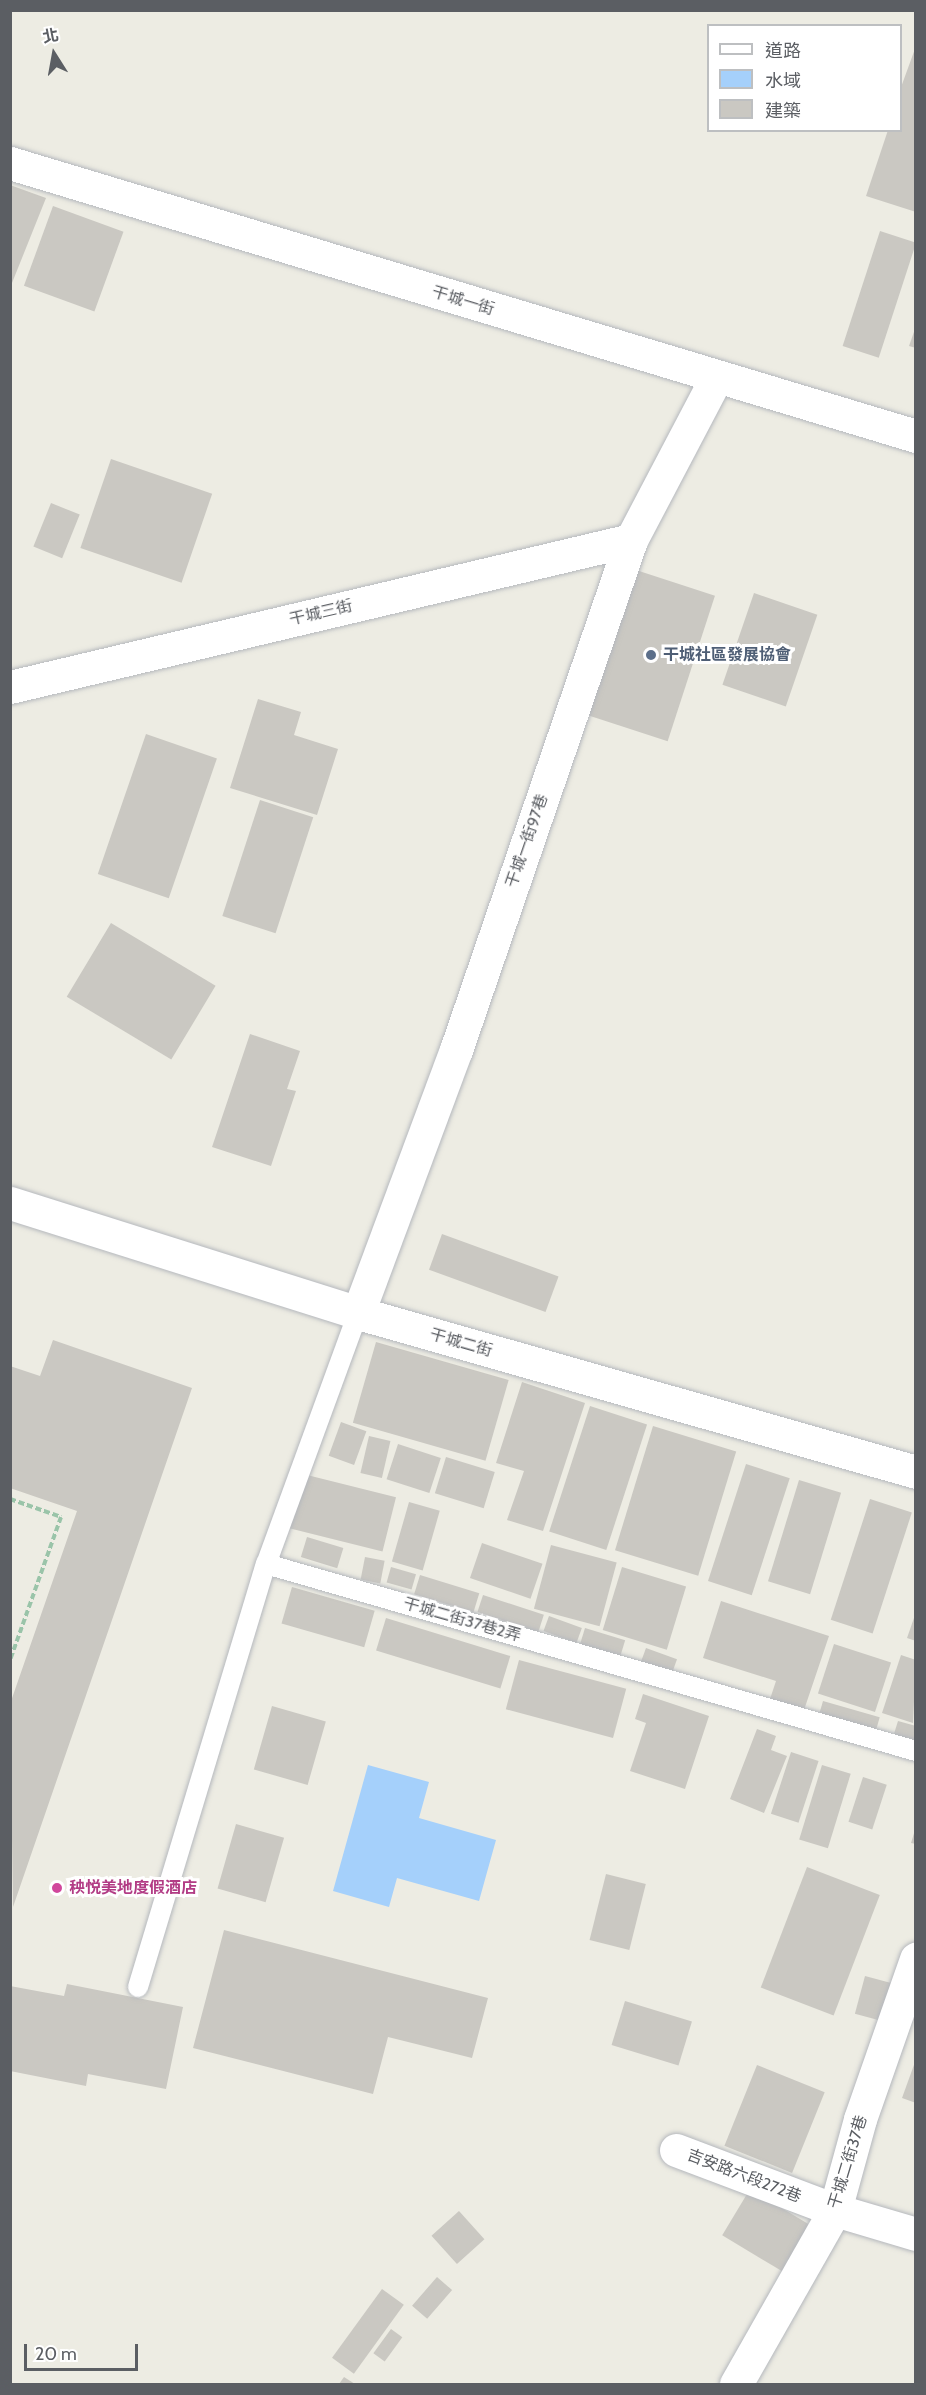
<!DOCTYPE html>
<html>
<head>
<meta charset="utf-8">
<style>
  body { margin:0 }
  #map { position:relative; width:926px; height:2395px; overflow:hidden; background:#edece3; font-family:Cabin,"Noto Sans TC",sans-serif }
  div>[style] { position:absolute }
  .water>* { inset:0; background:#a5d0fb }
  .building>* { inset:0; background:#cac8c2; transform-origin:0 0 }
  .path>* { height:4px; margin-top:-2px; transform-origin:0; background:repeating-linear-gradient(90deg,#9ac4a9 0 6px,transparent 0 9px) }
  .roads { filter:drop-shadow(0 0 2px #b5b8bd) drop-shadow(0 0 2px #b5b8bd) }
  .lane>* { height:20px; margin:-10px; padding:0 10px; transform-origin:10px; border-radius:10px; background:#fff }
  .street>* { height:33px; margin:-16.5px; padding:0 16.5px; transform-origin:16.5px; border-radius:16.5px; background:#fff }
  .secondary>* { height:33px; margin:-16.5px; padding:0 16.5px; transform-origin:16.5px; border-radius:16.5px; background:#fff }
  .dots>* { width:16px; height:16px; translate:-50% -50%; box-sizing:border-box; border:3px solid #fff; border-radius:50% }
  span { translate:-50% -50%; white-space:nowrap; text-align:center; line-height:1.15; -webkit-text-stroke:6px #fff; paint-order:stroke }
  .street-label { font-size:16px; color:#5b5e63 }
  .service-label { font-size:16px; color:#4e5e75; font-weight:700 }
  .left { translate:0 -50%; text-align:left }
  .hotel-label { font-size:16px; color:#b23c85; font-weight:700 }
  .frame { position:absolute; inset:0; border:12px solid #5b5e63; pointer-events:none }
  .legend { position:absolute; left:707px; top:24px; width:195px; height:108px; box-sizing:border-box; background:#fff; border:2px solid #bdbfc1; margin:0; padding:8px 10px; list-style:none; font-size:18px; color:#5b5e63 }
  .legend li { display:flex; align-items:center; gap:12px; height:30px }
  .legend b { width:30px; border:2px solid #bdbfc1 }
  .north { position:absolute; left:24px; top:24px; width:60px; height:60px; -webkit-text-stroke:4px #fff; paint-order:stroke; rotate:349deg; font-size:16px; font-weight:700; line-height:24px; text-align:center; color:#5b5e63 }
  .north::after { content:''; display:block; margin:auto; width:21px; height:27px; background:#5b5e63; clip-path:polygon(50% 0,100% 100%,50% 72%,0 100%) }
  .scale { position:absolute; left:24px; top:2344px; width:114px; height:27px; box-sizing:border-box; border:3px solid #5b5e63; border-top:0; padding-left:8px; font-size:18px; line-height:21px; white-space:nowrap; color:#5b5e63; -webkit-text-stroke:4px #fff; paint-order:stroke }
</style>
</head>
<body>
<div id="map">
  <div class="water">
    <div style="clip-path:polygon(368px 1765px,429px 1782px,419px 1818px,496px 1840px,479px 1901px,397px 1878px,389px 1907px,333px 1891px)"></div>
  </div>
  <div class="building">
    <div style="clip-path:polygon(916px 46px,916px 212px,866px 196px,888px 130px,900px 130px,900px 90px)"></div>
    <div style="clip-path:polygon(10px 185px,46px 198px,12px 283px,10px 283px)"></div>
    <div style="left:53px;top:206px;width:75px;height:85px;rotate:20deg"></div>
    <div style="left:880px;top:231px;width:38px;height:121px;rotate:18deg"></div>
    <div style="clip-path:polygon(915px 329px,916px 329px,916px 348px,909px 346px)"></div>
    <div style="left:111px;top:459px;width:107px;height:94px;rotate:19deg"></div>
    <div style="left:51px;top:503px;width:31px;height:47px;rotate:22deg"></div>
    <div style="left:636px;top:570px;width:83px;height:153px;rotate:18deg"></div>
    <div style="left:754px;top:593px;width:67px;height:97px;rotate:19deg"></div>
    <div style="clip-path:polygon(258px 699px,301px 712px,294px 735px,338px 749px,317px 815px,230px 788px)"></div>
    <div style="left:146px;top:734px;width:75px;height:148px;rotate:19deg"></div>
    <div style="left:260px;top:800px;width:56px;height:122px;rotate:18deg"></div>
    <div style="left:111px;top:923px;width:122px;height:86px;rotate:31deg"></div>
    <div style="clip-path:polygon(250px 1034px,300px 1051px,287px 1089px,296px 1091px,271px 1166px,212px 1147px)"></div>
    <div style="left:442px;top:1234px;width:124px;height:38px;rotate:20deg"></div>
    <div style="clip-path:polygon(53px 1340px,192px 1388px,13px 1907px,10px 1704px,77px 1511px,10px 1488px,10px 1366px,40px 1376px)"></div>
    <div style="left:376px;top:1342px;width:138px;height:84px;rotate:16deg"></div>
    <div style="clip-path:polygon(522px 1382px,585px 1403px,543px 1531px,507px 1520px,524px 1471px,496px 1463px)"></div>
    <div style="left:590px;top:1406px;width:60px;height:132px;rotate:18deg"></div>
    <div style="left:341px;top:1422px;width:27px;height:36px;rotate:20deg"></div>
    <div style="left:653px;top:1426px;width:87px;height:130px;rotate:17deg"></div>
    <div style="left:369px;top:1436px;width:22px;height:38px;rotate:13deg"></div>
    <div style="left:398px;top:1444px;width:45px;height:37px;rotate:18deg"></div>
    <div style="left:446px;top:1457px;width:51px;height:38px;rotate:17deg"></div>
    <div style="left:746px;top:1464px;width:46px;height:123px;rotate:18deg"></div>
    <div style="left:299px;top:1473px;width:100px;height:56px;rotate:14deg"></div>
    <div style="left:799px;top:1480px;width:44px;height:106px;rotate:17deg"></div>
    <div style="left:870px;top:1499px;width:44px;height:127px;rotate:18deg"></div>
    <div style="left:409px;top:1502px;width:32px;height:62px;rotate:16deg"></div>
    <div style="left:307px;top:1537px;width:38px;height:21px;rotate:17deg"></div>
    <div style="left:482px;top:1543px;width:64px;height:37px;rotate:19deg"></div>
    <div style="left:551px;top:1545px;width:68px;height:66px;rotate:15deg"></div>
    <div style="left:365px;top:1557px;width:20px;height:23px;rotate:11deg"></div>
    <div style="left:391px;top:1567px;width:26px;height:16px;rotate:16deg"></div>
    <div style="left:622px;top:1567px;width:67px;height:66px;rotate:17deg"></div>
    <div style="left:420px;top:1575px;width:62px;height:20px;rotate:17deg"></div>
    <div style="left:292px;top:1587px;width:86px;height:38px;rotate:16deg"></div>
    <div style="left:483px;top:1595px;width:64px;height:18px;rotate:18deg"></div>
    <div style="clip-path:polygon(721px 1601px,829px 1636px,803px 1713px,769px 1702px,776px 1681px,703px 1658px)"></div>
    <div style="clip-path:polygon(915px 1615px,916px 1615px,916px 1641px,907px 1638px)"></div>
    <div style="left:549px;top:1616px;width:35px;height:16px;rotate:20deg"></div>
    <div style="left:386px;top:1618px;width:130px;height:34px;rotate:17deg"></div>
    <div style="left:585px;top:1628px;width:42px;height:18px;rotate:17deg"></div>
    <div style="left:834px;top:1644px;width:60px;height:52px;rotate:18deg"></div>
    <div style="left:646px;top:1648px;width:33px;height:15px;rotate:20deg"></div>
    <div style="clip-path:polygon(901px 1655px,916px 1660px,913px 1723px,882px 1713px)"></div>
    <div style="left:519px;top:1660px;width:111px;height:51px;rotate:15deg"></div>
    <div style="clip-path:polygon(643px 1694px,709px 1716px,685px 1789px,630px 1771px,646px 1723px,635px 1719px)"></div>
    <div style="left:823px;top:1701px;width:59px;height:17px;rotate:16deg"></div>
    <div style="left:272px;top:1706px;width:56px;height:66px;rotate:16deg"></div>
    <div style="clip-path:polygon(898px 1721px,916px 1726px,916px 1747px,892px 1740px)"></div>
    <div style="clip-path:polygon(757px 1729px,776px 1736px,771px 1750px,787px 1756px,764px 1813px,730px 1799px)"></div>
    <div style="left:791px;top:1752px;width:29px;height:65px;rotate:18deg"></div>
    <div style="left:822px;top:1765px;width:30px;height:78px;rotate:17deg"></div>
    <div style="left:863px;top:1777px;width:25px;height:47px;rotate:18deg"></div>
    <div style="left:236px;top:1824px;width:50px;height:67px;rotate:16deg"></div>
    <div style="clip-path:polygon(915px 1830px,916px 1830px,916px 1844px,911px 1843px)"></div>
    <div style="left:807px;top:1867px;width:78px;height:129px;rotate:21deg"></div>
    <div style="left:606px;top:1874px;width:41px;height:68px;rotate:14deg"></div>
    <div style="clip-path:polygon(224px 1930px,488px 1998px,472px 2058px,388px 2037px,373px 2094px,193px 2048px)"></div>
    <div style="left:865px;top:1976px;width:27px;height:39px;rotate:15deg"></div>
    <div style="clip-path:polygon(67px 1984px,183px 2007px,166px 2089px,88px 2074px,86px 2086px,10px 2071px,10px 1986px,64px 1996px)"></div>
    <div style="left:625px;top:2001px;width:70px;height:46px;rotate:17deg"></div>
    <div style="clip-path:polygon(915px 2062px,916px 2062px,916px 2103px,902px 2098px)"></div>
    <div style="left:757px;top:2065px;width:73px;height:87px;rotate:22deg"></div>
    <div style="left:750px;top:2189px;width:71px;height:54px;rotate:31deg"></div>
    <div style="left:459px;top:2211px;width:38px;height:37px;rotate:48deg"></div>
    <div style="left:437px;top:2277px;width:20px;height:38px;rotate:41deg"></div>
    <div style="left:382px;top:2289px;width:27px;height:85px;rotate:36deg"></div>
    <div style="left:391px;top:2329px;width:14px;height:30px;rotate:36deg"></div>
    <div style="clip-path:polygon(344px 2377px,355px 2384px,339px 2384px)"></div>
  </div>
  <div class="path">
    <div style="left:10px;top:1499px;width:54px;rotate:19.4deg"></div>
    <div style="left:61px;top:1517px;width:152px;rotate:109.6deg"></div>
  </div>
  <div class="roads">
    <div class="lane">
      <div style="left:358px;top:1313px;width:267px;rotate:110.1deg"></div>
      <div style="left:266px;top:1564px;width:676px;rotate:16.05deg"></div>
      <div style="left:138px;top:1987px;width:442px;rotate:-73.2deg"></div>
    </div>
    <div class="street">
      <div style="left:10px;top:687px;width:638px;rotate:-13.32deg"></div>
      <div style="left:10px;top:1203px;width:365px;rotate:17.5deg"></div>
      <div style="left:358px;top:1313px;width:580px;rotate:15.9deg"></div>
      <div style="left:358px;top:1313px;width:281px;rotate:-69.6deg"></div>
      <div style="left:456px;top:1050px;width:539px;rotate:-71.06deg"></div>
      <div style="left:631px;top:540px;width:183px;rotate:-62.3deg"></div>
      <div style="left:676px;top:2150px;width:170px;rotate:20.7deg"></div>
      <div style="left:835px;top:2210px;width:84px;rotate:16.5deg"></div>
      <div style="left:736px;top:2384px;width:200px;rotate:-60.4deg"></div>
      <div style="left:835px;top:2210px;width:94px;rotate:-74.6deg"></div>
      <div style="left:860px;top:2119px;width:170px;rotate:-70.7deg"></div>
    </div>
    <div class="secondary">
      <div style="left:10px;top:163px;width:946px;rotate:16.77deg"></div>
    </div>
  </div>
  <div class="dots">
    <div style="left:651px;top:655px;background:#5c6f8a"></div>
    <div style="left:57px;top:1888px;background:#d1479c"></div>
  </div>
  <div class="street-label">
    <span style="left:463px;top:301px;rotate:17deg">干城一街</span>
    <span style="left:321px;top:613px;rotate:-13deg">干城三街</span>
    <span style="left:527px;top:841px;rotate:-71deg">干城一街97巷</span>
    <span style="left:461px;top:1343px;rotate:16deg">干城二街</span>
    <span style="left:462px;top:1620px;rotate:16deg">干城二街37巷2弄</span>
    <span style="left:848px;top:2162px;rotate:-73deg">干城二街37巷</span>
    <span style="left:744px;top:2176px;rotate:21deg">吉安路六段272巷</span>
  </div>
  <div class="service-label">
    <span class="left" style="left:663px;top:655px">干城社區發展協會</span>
  </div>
  <div class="hotel-label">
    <span class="left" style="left:69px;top:1888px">秧悦美地度假酒店</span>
  </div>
  <div class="frame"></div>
  <ul class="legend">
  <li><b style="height:8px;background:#fff"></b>道路</li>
  <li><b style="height:16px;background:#a5d0fb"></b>水域</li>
  <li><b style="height:16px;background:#cac8c2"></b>建築</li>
  </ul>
  <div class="north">北</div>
  <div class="scale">20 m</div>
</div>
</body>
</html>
